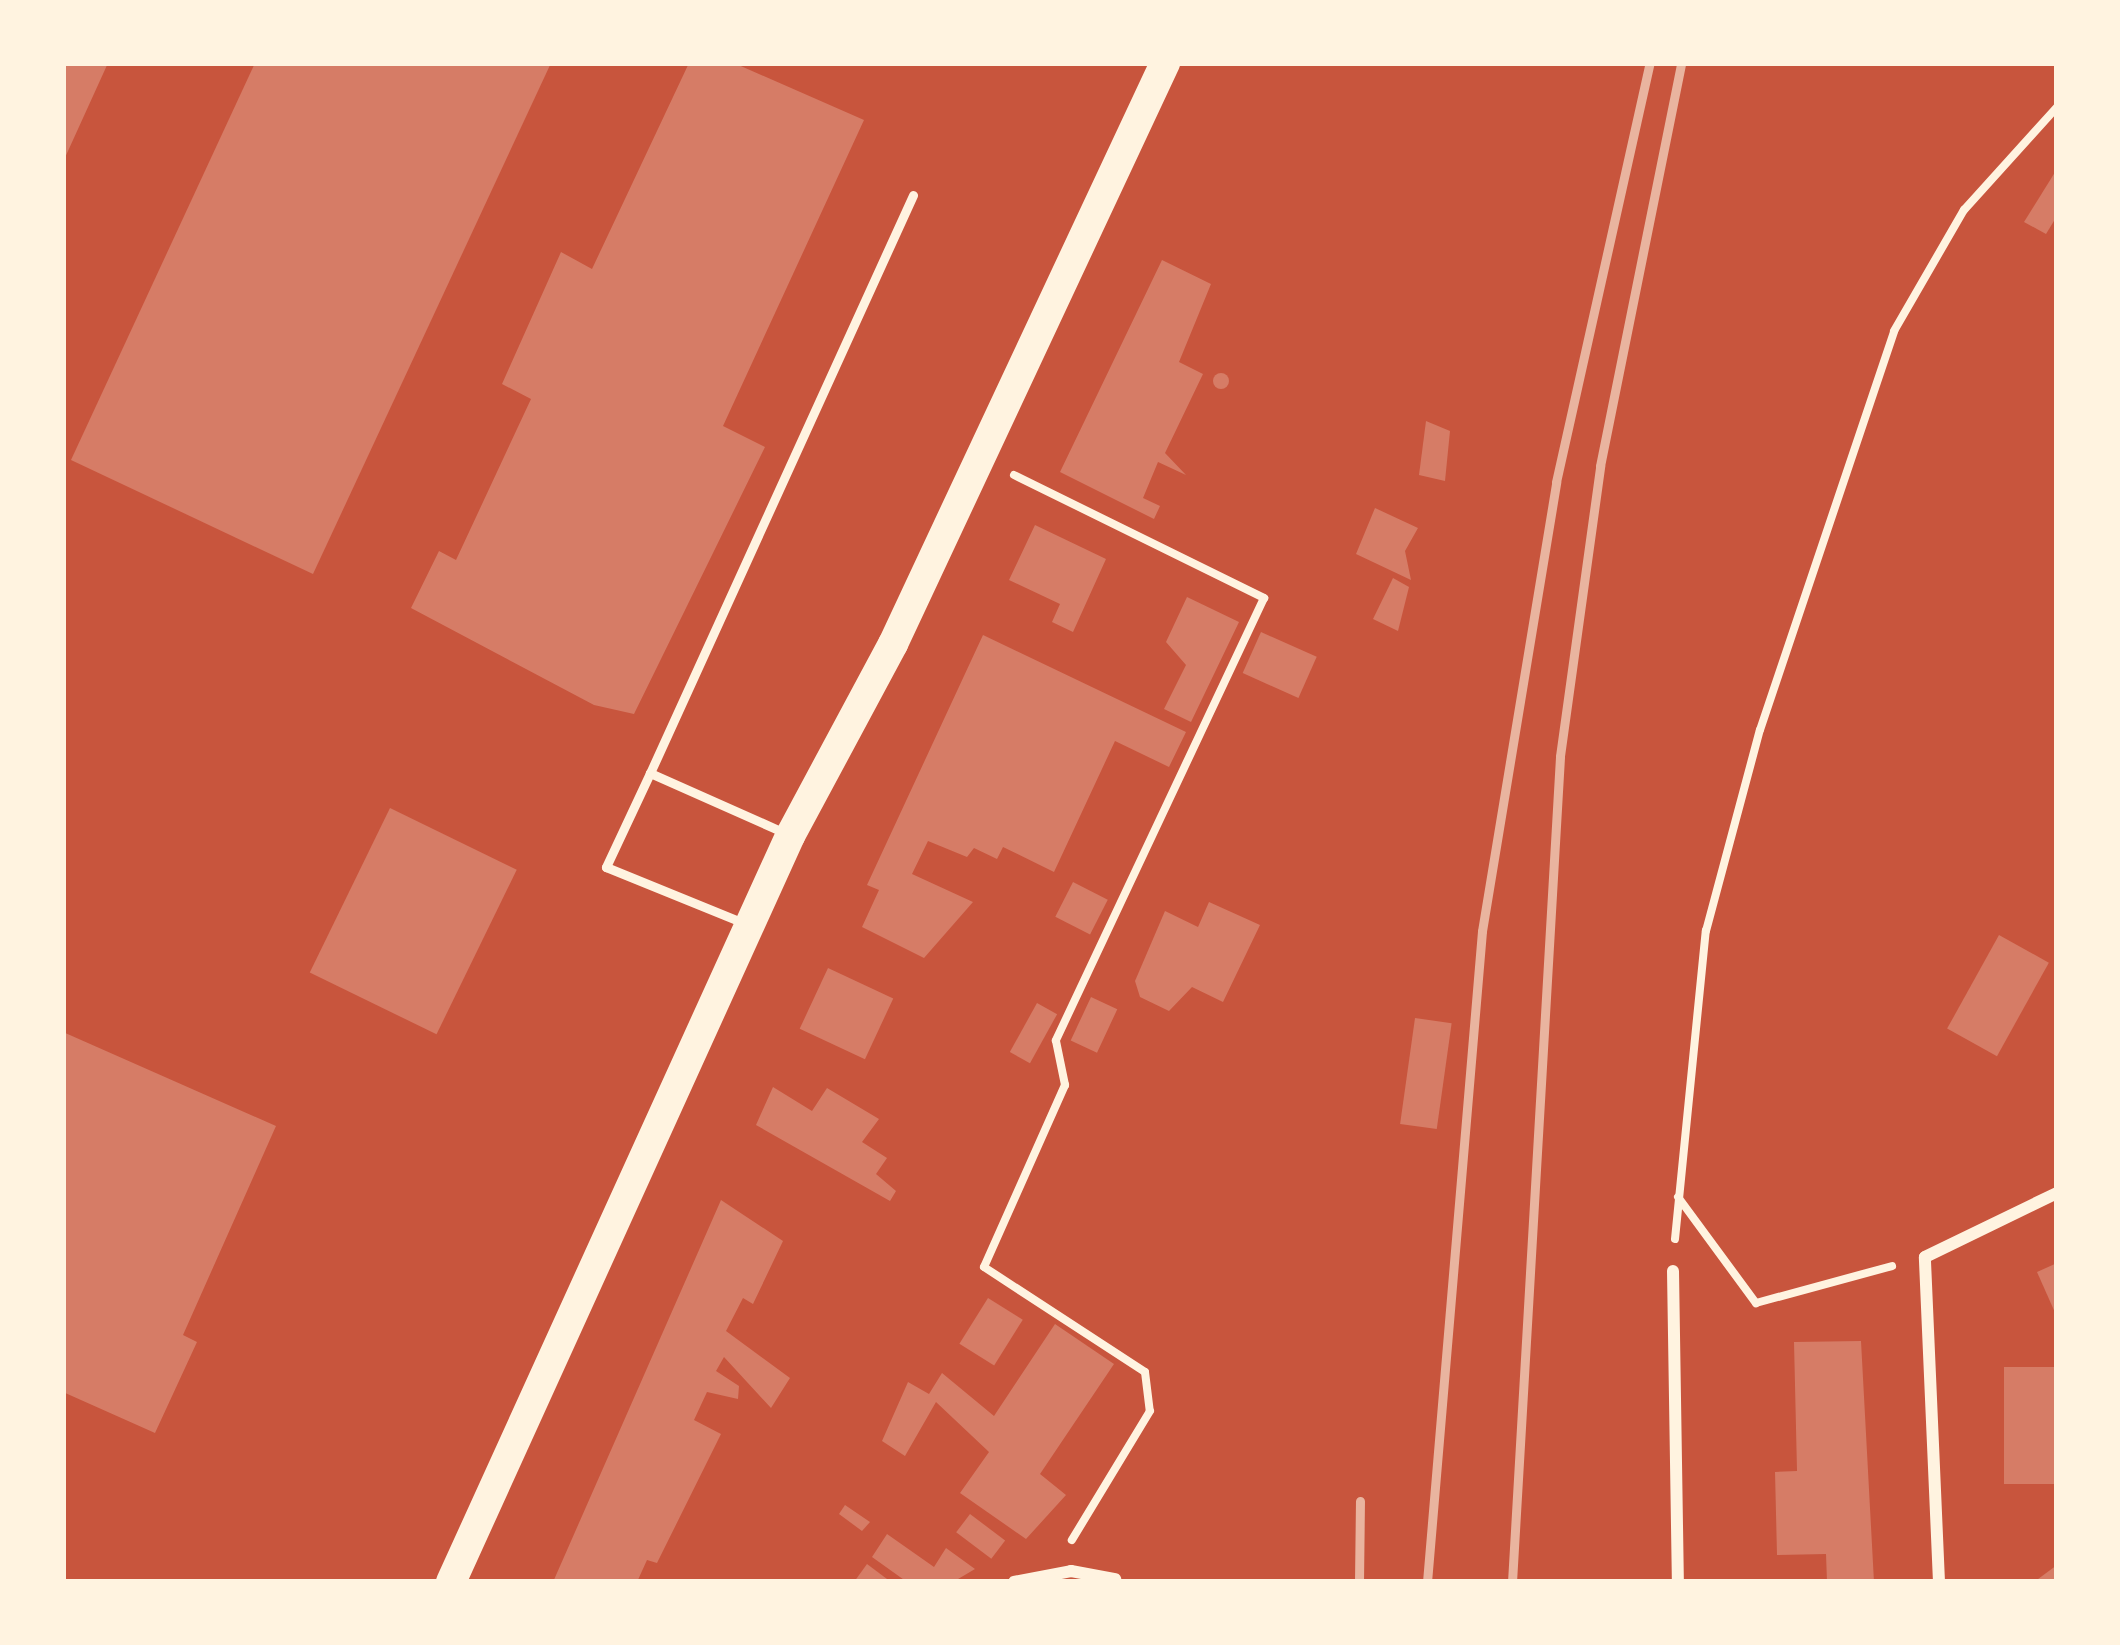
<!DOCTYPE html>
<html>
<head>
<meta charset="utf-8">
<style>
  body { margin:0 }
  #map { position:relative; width:2120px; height:1645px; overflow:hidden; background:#c8553d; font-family:Mulish,sans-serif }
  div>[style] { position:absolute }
  .building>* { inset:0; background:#d67c66; transform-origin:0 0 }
  .round { border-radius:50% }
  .path>* { height:8px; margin:-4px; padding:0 4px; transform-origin:4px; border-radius:4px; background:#fff3e0 }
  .service>* { height:9px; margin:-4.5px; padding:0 4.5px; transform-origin:4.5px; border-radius:4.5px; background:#fff3e0 }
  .minor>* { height:12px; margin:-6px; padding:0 6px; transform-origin:6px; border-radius:6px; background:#fff3e0 }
  .primary>* { height:30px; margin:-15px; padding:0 15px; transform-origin:15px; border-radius:15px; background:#fff3e0 }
  .rail>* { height:9px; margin:-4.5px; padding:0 4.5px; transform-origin:4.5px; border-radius:4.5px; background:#e9b49f }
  span { translate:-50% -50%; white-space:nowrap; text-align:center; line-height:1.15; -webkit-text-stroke:10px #fff3e0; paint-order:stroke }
  .frame { position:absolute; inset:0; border:66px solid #fff3e0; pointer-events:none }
</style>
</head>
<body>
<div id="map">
  <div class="building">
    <div style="clip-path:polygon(63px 63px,108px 63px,63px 162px)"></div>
    <div style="clip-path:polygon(255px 63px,551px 63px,313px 574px,71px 460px)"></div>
    <div style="clip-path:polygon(689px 63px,734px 63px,864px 120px,723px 426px,765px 447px,634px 714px,594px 705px,411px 608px,439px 551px,456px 560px,531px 399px,502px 384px,561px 252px,592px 269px)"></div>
    <div style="clip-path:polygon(2057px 169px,2057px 216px,2046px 234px,2024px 222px)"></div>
    <div style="clip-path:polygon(1162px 260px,1211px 284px,1179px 362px,1203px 374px,1165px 453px,1186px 475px,1158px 462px,1143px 498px,1160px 506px,1154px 519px,1060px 472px)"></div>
    <div class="round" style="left:1213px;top:373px;width:16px;height:16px"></div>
    <div style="clip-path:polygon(1426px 421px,1450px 431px,1445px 481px,1419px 475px)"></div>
    <div style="clip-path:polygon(1375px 508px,1418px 528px,1405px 551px,1411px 580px,1356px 554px)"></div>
    <div style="clip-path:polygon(1035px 525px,1106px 559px,1073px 632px,1052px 622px,1060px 604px,1009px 580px)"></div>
    <div style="clip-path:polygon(1393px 578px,1409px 587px,1398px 631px,1373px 619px)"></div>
    <div style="clip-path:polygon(1187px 597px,1239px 622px,1191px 722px,1164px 709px,1186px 665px,1166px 642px)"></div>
    <div style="left:1261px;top:632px;width:61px;height:45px;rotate:24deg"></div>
    <div style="clip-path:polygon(983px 635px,1186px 732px,1169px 767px,1115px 741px,1054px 872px,1003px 847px,997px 859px,974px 848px,967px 857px,928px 841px,912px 874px,973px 902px,924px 958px,862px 927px,879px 890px,867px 885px)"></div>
    <div style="left:390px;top:808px;width:141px;height:183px;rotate:26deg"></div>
    <div style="left:1073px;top:882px;width:39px;height:39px;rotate:27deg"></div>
    <div style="clip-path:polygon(1209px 902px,1260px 925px,1223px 1002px,1192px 987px,1169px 1011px,1140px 997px,1135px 981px,1165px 911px,1198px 927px)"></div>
    <div style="left:1999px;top:935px;width:57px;height:107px;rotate:29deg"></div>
    <div style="left:828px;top:968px;width:72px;height:67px;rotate:25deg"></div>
    <div style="left:1091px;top:997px;width:29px;height:48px;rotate:25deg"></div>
    <div style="left:1037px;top:1003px;width:23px;height:56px;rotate:29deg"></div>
    <div style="left:1415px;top:1018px;width:37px;height:107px;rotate:8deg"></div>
    <div style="clip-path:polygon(63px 1032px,276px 1126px,183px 1335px,197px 1342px,155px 1433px,63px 1392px)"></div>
    <div style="clip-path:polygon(773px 1087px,812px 1111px,827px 1088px,879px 1119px,862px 1142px,887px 1158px,876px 1174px,896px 1191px,890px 1201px,756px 1125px)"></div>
    <div style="clip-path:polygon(721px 1200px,783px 1241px,753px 1304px,743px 1298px,726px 1331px,790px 1378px,771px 1408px,724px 1357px,716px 1371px,739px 1386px,738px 1399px,707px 1392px,694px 1420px,721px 1434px,657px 1563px,647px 1560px,637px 1582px,553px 1582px)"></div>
    <div style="clip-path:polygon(2057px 1263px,2057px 1317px,2037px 1272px)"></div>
    <div style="left:988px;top:1298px;width:41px;height:54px;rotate:32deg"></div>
    <div style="clip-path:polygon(1055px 1324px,1114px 1364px,1040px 1474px,1066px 1495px,1026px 1539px,960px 1493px,989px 1452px,936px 1402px,905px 1456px,882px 1441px,908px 1382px,929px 1394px,942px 1373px,994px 1416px)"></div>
    <div style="clip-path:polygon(1861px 1341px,1874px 1582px,1827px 1582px,1826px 1554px,1777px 1555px,1775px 1472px,1797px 1471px,1794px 1342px)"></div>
    <div style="left:2057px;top:1367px;width:117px;height:53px;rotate:90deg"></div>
    <div style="clip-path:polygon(845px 1505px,870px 1522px,862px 1531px,839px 1514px)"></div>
    <div style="left:970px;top:1514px;width:44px;height:23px;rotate:37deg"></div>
    <div style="clip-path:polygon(887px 1534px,934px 1567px,946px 1548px,975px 1569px,953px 1582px,907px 1582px,872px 1557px)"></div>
    <div style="clip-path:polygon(867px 1564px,891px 1582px,854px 1582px)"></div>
    <div style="clip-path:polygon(2057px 1565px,2057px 1582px,2034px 1582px)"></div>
  </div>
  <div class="path">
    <div style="left:1014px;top:475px;width:279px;rotate:26.2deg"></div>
    <div style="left:1264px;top:598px;width:489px;rotate:115.2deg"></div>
    <div style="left:1056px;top:1041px;width:45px;rotate:78.4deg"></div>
    <div style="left:1065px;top:1085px;width:199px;rotate:114deg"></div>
    <div style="left:984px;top:1267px;width:192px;rotate:33.1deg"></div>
    <div style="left:1145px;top:1372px;width:39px;rotate:83deg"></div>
    <div style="left:1150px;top:1411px;width:151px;rotate:121.2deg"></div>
    <div style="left:1678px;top:1197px;width:132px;rotate:53.7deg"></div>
    <div style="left:1756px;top:1303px;width:141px;rotate:-15.2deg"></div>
    <div style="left:1675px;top:1239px;width:310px;rotate:-84.3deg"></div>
    <div style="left:1706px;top:931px;width:208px;rotate:-75deg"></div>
    <div style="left:1760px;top:730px;width:421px;rotate:-71.4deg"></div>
    <div style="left:1894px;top:331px;width:140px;rotate:-60deg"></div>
    <div style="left:1964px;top:210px;width:139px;rotate:-47.9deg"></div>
  </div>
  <div class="service">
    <div style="left:650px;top:773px;width:104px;rotate:115.1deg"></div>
    <div style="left:606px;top:867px;width:149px;rotate:22.1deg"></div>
    <div style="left:785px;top:833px;width:148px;rotate:-156deg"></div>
    <div style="left:650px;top:773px;width:635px;rotate:-65.53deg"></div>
  </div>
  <div class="minor">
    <div style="left:1673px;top:1271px;width:311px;rotate:89.1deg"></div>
    <div style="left:1014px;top:1582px;width:58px;rotate:-10.9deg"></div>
    <div style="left:1071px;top:1571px;width:45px;rotate:10.3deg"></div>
    <div style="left:1939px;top:1582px;width:325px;rotate:-92.5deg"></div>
    <div style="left:1925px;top:1257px;width:147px;rotate:-25.9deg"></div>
  </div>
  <div class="primary">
    <div style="left:451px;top:1582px;width:819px;rotate:-65.56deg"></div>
    <div style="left:790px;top:836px;width:218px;rotate:-61.8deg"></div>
    <div style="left:893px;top:644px;width:642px;rotate:-64.91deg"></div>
  </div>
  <div class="rail">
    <div style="left:1359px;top:1582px;width:81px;rotate:-89.3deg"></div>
    <div style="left:1427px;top:1582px;width:653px;rotate:-85.17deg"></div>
    <div style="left:1482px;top:931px;width:455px;rotate:-80.6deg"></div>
    <div style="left:1556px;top:482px;width:429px;rotate:-77.4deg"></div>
    <div style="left:1512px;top:1582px;width:827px;rotate:-86.67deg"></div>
    <div style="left:1560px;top:756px;width:293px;rotate:-82.1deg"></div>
    <div style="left:1600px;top:466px;width:411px;rotate:-78.6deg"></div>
  </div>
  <div class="frame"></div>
</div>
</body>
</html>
